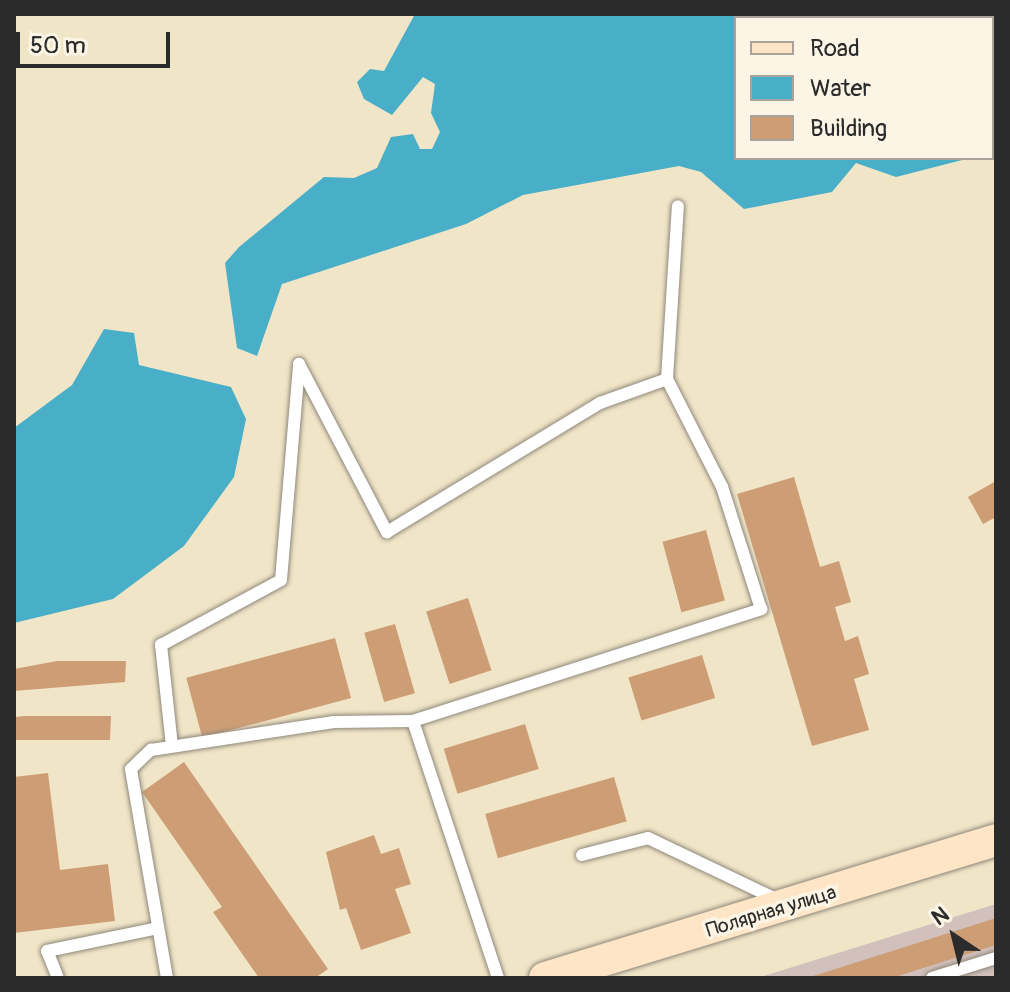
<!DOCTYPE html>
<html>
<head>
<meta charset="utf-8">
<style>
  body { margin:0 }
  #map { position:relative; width:1010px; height:992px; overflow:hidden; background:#f1e5c8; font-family:Pangolin,sans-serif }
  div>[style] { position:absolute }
  .industrial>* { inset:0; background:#d1c0bc }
  .water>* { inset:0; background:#49aec8 }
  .building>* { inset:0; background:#cd9e76; transform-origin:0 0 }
  .roads { filter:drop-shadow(0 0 2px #8e887a) drop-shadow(0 0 2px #8e887a) }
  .lane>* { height:12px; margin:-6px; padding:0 6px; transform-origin:6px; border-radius:6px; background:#fff }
  .secondary>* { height:32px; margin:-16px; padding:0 16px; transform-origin:16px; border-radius:16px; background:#fde5c5 }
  span { translate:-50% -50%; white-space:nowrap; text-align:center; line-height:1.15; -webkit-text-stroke:7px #fcf5e5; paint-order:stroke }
  .street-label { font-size:20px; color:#2b2b2b }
  .frame { position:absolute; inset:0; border:16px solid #2b2b2b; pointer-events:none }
  .legend { position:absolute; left:734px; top:16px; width:260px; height:144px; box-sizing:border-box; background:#fcf5e5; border:2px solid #a8a49b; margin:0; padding:10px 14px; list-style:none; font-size:24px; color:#2b2b2b }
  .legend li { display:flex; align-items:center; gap:16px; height:40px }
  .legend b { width:40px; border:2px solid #a8a49b }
  .north { position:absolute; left:914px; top:896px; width:80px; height:80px; -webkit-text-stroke:6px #fcf5e5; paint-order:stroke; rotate:325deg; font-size:22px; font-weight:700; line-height:32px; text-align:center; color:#2b2b2b }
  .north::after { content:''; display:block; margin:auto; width:28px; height:36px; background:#2b2b2b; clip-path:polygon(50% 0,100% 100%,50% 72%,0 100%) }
  .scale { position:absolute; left:16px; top:32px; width:154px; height:36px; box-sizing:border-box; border:4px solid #2b2b2b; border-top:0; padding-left:10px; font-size:24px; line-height:28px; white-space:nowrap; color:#2b2b2b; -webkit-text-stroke:6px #fcf5e5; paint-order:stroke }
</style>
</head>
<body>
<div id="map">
  <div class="industrial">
    <div style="clip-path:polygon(996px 904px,996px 978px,757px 978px)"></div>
  </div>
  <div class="water">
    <div style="clip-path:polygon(415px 14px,996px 14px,996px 147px,992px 18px,736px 18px,736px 158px,970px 158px,896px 177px,856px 163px,832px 192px,744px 209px,701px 172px,679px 166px,523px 195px,466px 224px,282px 284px,257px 356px,237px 348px,225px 263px,239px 247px,324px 177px,354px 178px,377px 168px,391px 137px,413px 134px,420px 149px,432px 149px,440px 132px,431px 113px,435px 84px,423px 77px,392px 115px,364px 99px,357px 82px,370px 69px,384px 71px)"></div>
    <div style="clip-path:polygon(104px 329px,134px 333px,139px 365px,231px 387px,246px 419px,234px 477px,184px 546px,113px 599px,14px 623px,14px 428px,72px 385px)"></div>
  </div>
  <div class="building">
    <div style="clip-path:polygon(794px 477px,820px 567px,839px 561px,851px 602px,835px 607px,845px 641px,858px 636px,869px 674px,854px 679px,869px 730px,812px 746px,737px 494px)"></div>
    <div style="clip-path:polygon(996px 481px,996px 517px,983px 524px,968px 497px)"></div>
    <div style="left:706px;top:530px;width:73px;height:45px;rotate:75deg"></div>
    <div style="left:468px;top:598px;width:76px;height:44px;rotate:72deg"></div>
    <div style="left:395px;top:624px;width:72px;height:32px;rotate:74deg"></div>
    <div style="left:335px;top:638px;width:62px;height:154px;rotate:75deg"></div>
    <div style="left:702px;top:655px;width:45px;height:77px;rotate:73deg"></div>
    <div style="clip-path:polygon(57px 661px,126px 661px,125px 682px,14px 691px,14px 669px)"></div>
    <div style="clip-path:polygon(25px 716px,111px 716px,110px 740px,14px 740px,14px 717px)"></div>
    <div style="left:525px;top:724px;width:47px;height:85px;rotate:73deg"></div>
    <div style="clip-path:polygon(184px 762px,328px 969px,315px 978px,259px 978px,213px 912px,222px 907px,142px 792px)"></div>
    <div style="clip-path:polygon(48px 773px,60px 870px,108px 864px,115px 921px,14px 933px,14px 777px)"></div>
    <div style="left:614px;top:777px;width:46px;height:134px;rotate:74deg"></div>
    <div style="clip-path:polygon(374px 835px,381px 854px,399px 848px,411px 884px,395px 889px,411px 933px,361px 950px,346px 908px,340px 910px,326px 852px)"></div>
    <div style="clip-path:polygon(996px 918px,996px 945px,892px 978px,807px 978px)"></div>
  </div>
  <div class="roads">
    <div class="lane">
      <div style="left:413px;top:721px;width:366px;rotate:-17.8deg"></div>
      <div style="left:761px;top:609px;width:128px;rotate:-107.7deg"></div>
      <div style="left:722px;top:487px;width:121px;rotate:-117deg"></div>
      <div style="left:172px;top:746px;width:102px;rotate:-96.2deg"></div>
      <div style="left:161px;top:645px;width:136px;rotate:-28.4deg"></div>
      <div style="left:281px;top:580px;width:217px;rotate:-85.2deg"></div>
      <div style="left:299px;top:364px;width:190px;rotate:62.4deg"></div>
      <div style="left:387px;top:532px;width:249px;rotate:-31.2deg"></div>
      <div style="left:600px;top:403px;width:71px;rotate:-19.7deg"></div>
      <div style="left:667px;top:379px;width:173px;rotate:-86.4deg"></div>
      <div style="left:582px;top:855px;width:68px;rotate:-14.4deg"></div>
      <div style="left:648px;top:838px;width:142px;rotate:25.5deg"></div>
      <div style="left:58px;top:978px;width:29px;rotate:-112deg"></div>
      <div style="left:47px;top:951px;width:113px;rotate:-11.7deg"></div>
      <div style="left:167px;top:978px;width:212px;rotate:-99.8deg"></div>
      <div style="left:131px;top:769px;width:28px;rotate:-44deg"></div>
      <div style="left:151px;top:750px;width:185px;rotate:-8.7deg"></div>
      <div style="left:334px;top:722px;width:79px;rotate:-0.7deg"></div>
      <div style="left:413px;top:721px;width:271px;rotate:71.7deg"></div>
      <div style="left:932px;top:978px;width:67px;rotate:-17.4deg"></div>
    </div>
    <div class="secondary">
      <div style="left:545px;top:978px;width:472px;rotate:-17deg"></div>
    </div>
  </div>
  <div class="street-label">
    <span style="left:771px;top:911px;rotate:-17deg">Полярная улица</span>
  </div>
  <div class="frame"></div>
  <ul class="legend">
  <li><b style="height:10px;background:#fde5c5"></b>Road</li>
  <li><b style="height:22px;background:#49aec8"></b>Water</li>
  <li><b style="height:22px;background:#cd9e76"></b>Building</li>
  </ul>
  <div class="north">N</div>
  <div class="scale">50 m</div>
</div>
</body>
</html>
